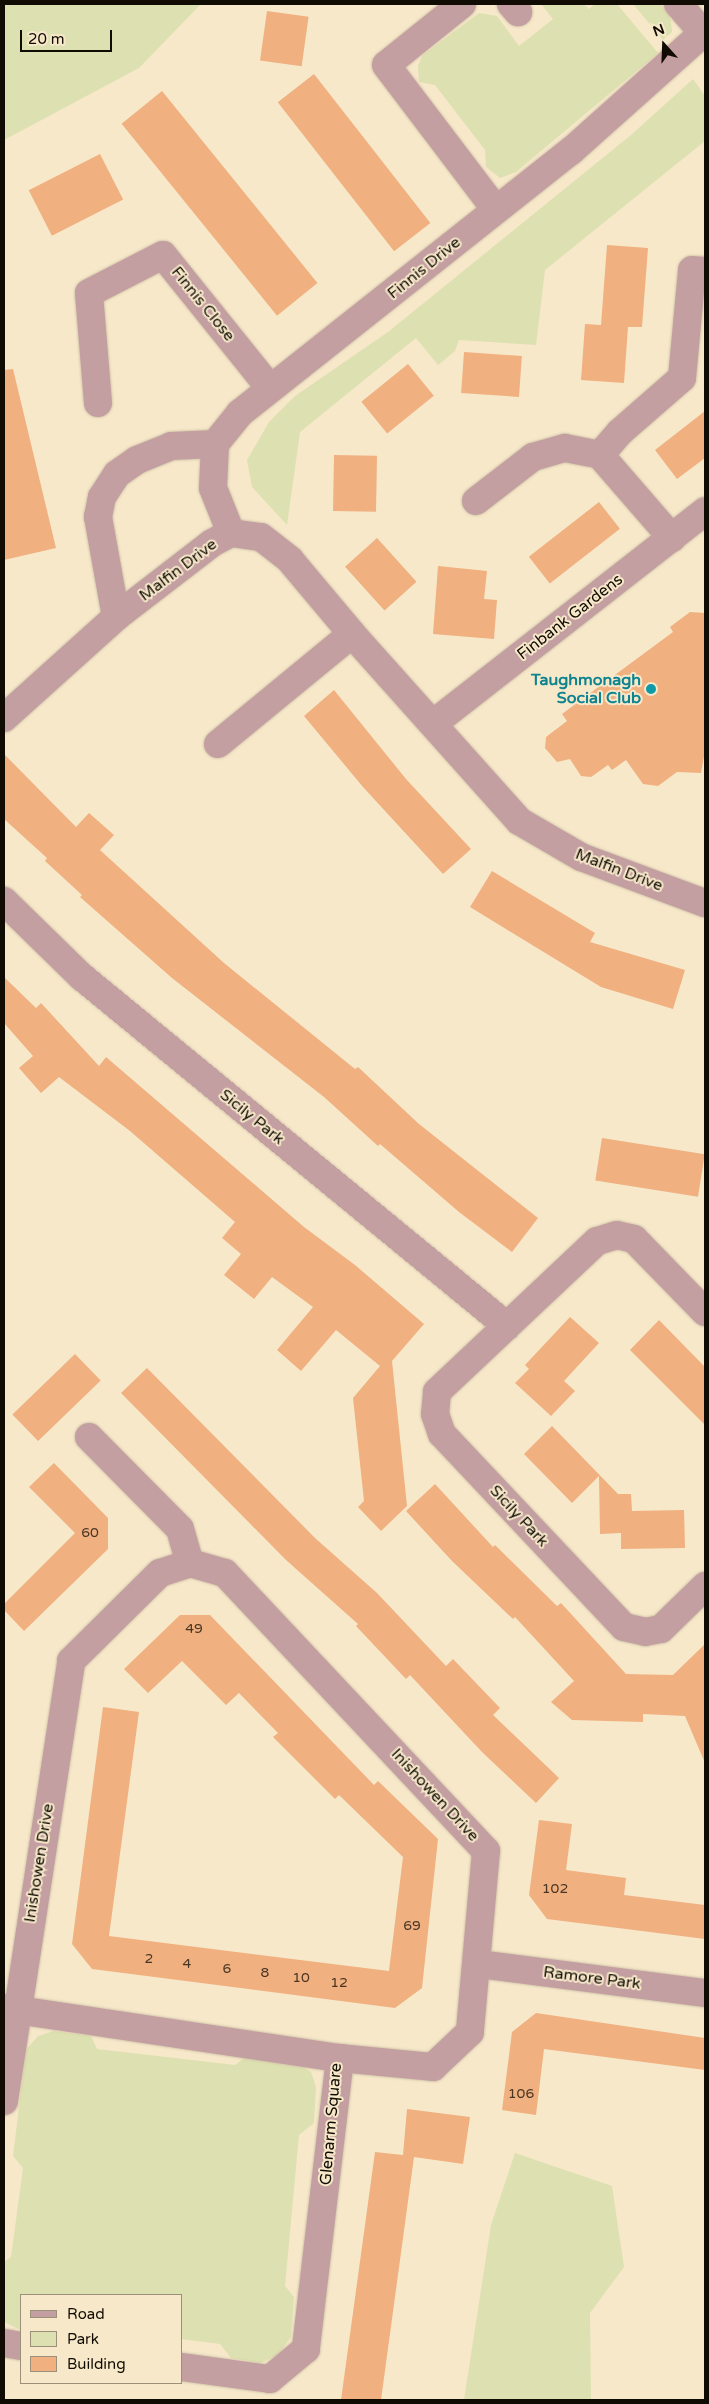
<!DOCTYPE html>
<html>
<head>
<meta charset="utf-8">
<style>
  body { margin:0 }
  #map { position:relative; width:709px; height:2404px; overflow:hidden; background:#f7e8ca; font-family:"Varela Round",sans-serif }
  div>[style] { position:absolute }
  .green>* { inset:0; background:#dde0b0 }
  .building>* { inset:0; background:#f0b080; transform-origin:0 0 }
  .roads { filter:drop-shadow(0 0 1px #d2c5aa) drop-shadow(0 0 1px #d2c5aa) }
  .minor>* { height:28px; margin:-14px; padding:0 14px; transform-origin:14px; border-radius:14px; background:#c49fa1 }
  .dots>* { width:14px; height:14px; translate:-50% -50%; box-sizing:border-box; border:2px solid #f7e8ca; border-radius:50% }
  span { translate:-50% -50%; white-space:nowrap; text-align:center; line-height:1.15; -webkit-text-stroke:4px #f7e8ca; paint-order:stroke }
  .number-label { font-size:14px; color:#493522 }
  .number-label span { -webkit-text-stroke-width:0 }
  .street-label { font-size:16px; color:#110c03 }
  .culture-label { font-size:16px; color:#0d838f; font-weight:700 }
  .right { translate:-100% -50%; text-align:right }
  .frame { position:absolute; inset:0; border:5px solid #110c03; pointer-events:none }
  .legend { position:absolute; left:20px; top:2294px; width:162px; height:90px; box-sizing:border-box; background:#f7e8ca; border:1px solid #9b907a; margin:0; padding:6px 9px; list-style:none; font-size:15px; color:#110c03 }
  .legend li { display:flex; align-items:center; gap:10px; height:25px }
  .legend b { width:25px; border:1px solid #9b907a }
  .north { position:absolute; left:639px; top:20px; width:50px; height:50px; -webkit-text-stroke:4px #f7e8ca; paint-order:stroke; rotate:340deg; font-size:14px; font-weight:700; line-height:20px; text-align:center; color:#110c03 }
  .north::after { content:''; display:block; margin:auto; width:18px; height:22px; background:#110c03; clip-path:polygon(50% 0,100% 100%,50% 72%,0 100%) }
  .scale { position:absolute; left:20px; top:30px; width:92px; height:22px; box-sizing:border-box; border:2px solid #110c03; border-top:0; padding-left:6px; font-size:15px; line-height:18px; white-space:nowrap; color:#110c03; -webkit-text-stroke:4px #f7e8ca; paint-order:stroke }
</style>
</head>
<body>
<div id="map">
  <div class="green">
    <div style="clip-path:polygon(4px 4px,201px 4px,139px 68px,4px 140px)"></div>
    <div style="clip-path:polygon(541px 4px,584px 4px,589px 9px,595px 4px,617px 4px,658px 53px,516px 172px,500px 178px,486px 167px,485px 150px,435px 85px,419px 82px,418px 65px,423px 55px,479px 13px,497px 16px,519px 46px,553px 19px)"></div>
    <div style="clip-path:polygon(633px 4px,660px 4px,670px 15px,672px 32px,663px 40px)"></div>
    <div style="clip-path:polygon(693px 79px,705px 96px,705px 141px,545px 270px,536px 345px,459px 340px,455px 351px,438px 365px,416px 338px,300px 432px,287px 525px,252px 487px,247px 460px,269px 422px,295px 396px,388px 332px,631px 135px)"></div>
    <div style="clip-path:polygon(54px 2031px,91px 2036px,97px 2049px,235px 2065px,247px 2056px,295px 2062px,311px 2072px,316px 2087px,314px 2123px,299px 2135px,285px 2286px,294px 2297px,291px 2337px,278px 2355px,260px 2363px,231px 2358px,220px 2344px,181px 2339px,181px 2295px,21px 2295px,21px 2330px,4px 2322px,4px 2262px,11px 2257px,23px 2168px,13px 2156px,26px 2050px,38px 2036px)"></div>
    <div style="clip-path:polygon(515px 2153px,612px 2186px,624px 2267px,590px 2313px,591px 2400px,464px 2400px,491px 2225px)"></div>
  </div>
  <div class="building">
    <div style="left:267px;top:11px;width:42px;height:50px;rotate:8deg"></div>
    <div style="left:314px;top:74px;width:189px;height:46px;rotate:52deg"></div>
    <div style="left:162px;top:91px;width:247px;height:52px;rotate:51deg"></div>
    <div style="left:100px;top:154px;width:51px;height:80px;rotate:63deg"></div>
    <div style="clip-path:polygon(607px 245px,648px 248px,642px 327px,628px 327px,624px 383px,581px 380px,585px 324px,601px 325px)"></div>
    <div style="left:464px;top:352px;width:58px;height:41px;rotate:4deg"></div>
    <div style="left:408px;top:364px;width:41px;height:60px;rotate:51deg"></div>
    <div style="clip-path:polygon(13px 369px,56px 548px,4px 560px,4px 370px)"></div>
    <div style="clip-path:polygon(705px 411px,705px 458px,677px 479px,655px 450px)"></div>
    <div style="left:334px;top:455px;width:43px;height:56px;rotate:1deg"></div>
    <div style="left:599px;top:502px;width:34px;height:89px;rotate:52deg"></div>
    <div style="left:377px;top:538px;width:59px;height:43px;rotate:48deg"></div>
    <div style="clip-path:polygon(438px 566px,487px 571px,484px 599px,497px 600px,494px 639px,433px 634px)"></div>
    <div style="clip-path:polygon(690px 612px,705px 613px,705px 751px,701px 773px,677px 772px,658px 786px,643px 784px,626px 760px,612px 770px,608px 765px,591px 777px,581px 776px,570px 759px,557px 762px,545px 748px,546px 737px,567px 721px,562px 714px,673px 632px,670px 627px)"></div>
    <div style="clip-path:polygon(334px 690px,406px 779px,471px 849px,443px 874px,363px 787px,304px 716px)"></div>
    <div style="clip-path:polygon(4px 754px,76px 827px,89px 813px,114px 835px,100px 850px,224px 963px,355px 1069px,358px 1067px,419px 1124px,538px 1218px,512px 1252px,459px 1212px,380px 1144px,378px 1146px,324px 1097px,172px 978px,80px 897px,82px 895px,45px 861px,47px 858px,4px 819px)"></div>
    <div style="clip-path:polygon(492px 871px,595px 933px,590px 942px,685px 970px,673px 1009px,601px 987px,470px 907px)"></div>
    <div style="clip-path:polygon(4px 977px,36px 1008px,41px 1003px,99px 1066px,106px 1057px,304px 1227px,355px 1265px,424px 1324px,392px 1361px,407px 1506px,381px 1531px,358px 1507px,364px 1501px,353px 1398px,380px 1366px,336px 1330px,301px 1371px,277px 1350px,313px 1307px,272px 1277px,254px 1299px,224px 1275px,241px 1254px,222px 1238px,235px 1222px,130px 1131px,59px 1077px,41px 1093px,19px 1068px,33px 1056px,4px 1023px)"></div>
    <div style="left:602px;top:1138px;width:104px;height:43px;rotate:9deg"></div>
    <div style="clip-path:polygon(570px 1317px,599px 1343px,564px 1381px,575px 1391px,551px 1416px,515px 1383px,529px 1369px,525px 1365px)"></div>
    <div style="clip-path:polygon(659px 1320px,705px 1367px,705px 1425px,630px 1350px)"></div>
    <div style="left:75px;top:1354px;width:37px;height:87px;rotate:46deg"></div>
    <div style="clip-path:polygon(147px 1368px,315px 1538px,377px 1593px,446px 1666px,453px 1659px,500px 1708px,493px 1715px,559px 1778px,536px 1803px,482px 1752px,410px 1675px,406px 1679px,356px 1626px,358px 1624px,286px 1560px,121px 1393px)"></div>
    <div style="clip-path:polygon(552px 1426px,618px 1494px,631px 1494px,632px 1511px,684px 1510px,685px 1548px,621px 1549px,621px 1533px,600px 1534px,599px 1476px,572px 1503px,524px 1454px)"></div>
    <div style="clip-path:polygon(54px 1463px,108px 1518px,108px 1549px,24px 1631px,4px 1610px,4px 1604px,75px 1533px,29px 1487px)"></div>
    <div style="clip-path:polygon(435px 1484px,493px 1547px,495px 1545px,557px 1606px,561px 1603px,626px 1674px,673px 1675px,705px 1644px,705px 1763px,685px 1716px,643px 1714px,643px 1722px,572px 1720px,551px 1702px,574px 1681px,515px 1617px,513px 1619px,452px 1561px,406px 1511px)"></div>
    <div style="clip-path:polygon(180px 1615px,210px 1615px,374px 1785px,378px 1781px,438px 1839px,422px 1988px,395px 2008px,92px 1969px,72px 1944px,103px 1707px,139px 1712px,109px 1936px,389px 1971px,403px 1857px,339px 1795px,335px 1799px,273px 1737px,278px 1733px,239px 1693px,226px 1705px,182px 1661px,148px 1693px,124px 1669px)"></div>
    <div style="clip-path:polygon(539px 1820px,572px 1824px,566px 1870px,626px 1878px,624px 1895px,705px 1905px,705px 1939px,547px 1919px,529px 1895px)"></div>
    <div style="clip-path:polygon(536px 2013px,705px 2038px,705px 2070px,544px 2049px,536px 2115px,502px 2110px,512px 2032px)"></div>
    <div style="clip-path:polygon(407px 2109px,470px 2117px,463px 2164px,414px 2157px,381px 2400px,341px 2400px,375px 2152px,403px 2155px)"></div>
  </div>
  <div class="roads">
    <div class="minor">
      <div style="left:462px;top:4px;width:97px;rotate:141.2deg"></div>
      <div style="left:386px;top:65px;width:182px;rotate:52.8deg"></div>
      <div style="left:511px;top:4px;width:11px;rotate:49deg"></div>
      <div style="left:678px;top:4px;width:38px;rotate:49deg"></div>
      <div style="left:98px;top:403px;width:110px;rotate:-94.7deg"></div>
      <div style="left:89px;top:293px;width:83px;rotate:-27.2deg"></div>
      <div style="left:163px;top:255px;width:171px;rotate:51.2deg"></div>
      <div style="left:600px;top:455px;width:30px;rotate:-49deg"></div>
      <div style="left:620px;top:432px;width:82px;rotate:-41.1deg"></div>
      <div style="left:682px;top:378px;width:108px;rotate:-84.7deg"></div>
      <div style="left:692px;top:270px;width:13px;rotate:4deg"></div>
      <div style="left:476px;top:501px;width:72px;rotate:-37.7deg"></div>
      <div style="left:533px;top:457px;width:33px;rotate:-16deg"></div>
      <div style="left:565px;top:448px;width:36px;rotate:11deg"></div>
      <div style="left:600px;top:455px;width:110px;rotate:49.1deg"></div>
      <div style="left:231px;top:533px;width:48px;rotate:-111.8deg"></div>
      <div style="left:213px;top:488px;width:44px;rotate:-87.4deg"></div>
      <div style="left:215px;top:444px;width:40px;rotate:-51deg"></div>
      <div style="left:240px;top:413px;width:422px;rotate:-38.4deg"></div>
      <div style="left:571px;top:151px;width:180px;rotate:-41.8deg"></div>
      <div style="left:116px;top:617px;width:102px;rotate:-100.2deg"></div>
      <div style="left:98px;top:517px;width:20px;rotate:-79deg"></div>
      <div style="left:102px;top:497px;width:27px;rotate:-57deg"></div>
      <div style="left:117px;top:474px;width:24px;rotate:-35deg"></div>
      <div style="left:137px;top:460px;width:37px;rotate:-22deg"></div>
      <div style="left:171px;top:446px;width:44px;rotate:-2.6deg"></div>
      <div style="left:4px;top:718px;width:151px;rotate:-42deg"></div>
      <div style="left:116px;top:617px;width:121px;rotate:-37.6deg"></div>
      <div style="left:212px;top:543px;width:21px;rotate:-28deg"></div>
      <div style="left:231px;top:533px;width:30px;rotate:8deg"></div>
      <div style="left:261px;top:537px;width:37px;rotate:38deg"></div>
      <div style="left:290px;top:560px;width:97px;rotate:50deg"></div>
      <div style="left:352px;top:634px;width:251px;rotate:48.2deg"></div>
      <div style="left:519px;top:821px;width:72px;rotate:30.1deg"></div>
      <div style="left:581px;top:857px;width:132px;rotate:20.4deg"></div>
      <div style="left:434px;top:723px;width:344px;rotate:-38deg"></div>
      <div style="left:218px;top:744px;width:173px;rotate:-39.4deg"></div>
      <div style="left:4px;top:901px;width:109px;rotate:44.3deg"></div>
      <div style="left:82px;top:977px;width:550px;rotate:39.39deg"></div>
      <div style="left:705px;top:1312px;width:102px;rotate:-134.2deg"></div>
      <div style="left:634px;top:1239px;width:17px;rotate:-167deg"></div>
      <div style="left:617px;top:1235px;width:21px;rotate:163deg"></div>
      <div style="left:597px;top:1241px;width:220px;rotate:136.7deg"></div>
      <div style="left:437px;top:1392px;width:22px;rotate:95deg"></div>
      <div style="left:435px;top:1414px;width:21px;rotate:71deg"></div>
      <div style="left:442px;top:1434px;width:265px;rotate:46.7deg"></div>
      <div style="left:624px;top:1627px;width:22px;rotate:13deg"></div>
      <div style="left:645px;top:1632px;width:16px;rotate:-11deg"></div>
      <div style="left:661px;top:1629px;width:62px;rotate:-44.3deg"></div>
      <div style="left:89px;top:1437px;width:129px;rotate:45.3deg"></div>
      <div style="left:180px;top:1529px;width:35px;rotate:74deg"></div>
      <div style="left:478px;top:1964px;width:229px;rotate:7.3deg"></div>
      <div style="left:4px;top:2008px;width:340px;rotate:8.5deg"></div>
      <div style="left:340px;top:2058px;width:293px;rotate:96.7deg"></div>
      <div style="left:306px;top:2349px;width:47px;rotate:140.2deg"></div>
      <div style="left:270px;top:2379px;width:90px;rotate:-172.3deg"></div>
      <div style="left:4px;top:2101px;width:445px;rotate:-81.3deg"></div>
      <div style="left:71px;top:1661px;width:125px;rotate:-44.7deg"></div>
      <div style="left:160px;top:1573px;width:32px;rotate:-18deg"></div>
      <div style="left:190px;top:1563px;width:36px;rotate:16deg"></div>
      <div style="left:225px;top:1573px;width:381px;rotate:46.8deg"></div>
      <div style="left:486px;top:1851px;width:182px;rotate:95.1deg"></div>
      <div style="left:470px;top:2032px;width:51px;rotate:136.6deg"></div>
      <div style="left:433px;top:2067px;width:93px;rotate:-174.5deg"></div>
      <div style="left:4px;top:2343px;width:17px;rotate:10deg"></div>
    </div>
  </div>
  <div class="dots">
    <div style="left:651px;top:689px;background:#0f9aa8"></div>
  </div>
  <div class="number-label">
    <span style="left:90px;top:1533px">60</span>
    <span style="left:194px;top:1629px">49</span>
    <span style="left:555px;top:1889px">102</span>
    <span style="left:412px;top:1926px">69</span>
    <span style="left:149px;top:1959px">2</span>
    <span style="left:187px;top:1964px">4</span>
    <span style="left:227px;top:1969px">6</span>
    <span style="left:265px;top:1973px">8</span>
    <span style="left:301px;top:1978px">10</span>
    <span style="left:339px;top:1983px">12</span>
    <span style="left:521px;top:2094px">106</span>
  </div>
  <div class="street-label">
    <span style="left:424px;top:268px;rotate:-39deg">Finnis Drive</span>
    <span style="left:203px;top:304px;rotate:51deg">Finnis Close</span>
    <span style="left:178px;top:570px;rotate:-37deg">Malfin Drive</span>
    <span style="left:570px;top:617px;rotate:-38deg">Finbank Gardens</span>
    <span style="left:619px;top:870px;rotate:21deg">Malfin Drive</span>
    <span style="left:252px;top:1117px;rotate:39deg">Sicily Park</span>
    <span style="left:519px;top:1516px;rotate:47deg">Sicily Park</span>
    <span style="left:435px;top:1795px;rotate:47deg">Inishowen Drive</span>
    <span style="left:39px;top:1863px;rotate:-81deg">Inishowen Drive</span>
    <span style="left:592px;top:1978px;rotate:7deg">Ramore Park</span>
    <span style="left:331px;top:2124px;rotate:-85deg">Glenarm Square</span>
  </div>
  <div class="culture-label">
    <span class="right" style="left:641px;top:689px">Taughmonagh<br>Social Club</span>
  </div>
  <div class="frame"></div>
  <ul class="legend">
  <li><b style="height:6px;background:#c49fa1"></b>Road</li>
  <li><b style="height:14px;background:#dde0b0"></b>Park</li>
  <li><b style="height:14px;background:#f0b080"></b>Building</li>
  </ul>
  <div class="north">N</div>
  <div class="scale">20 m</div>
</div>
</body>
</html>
